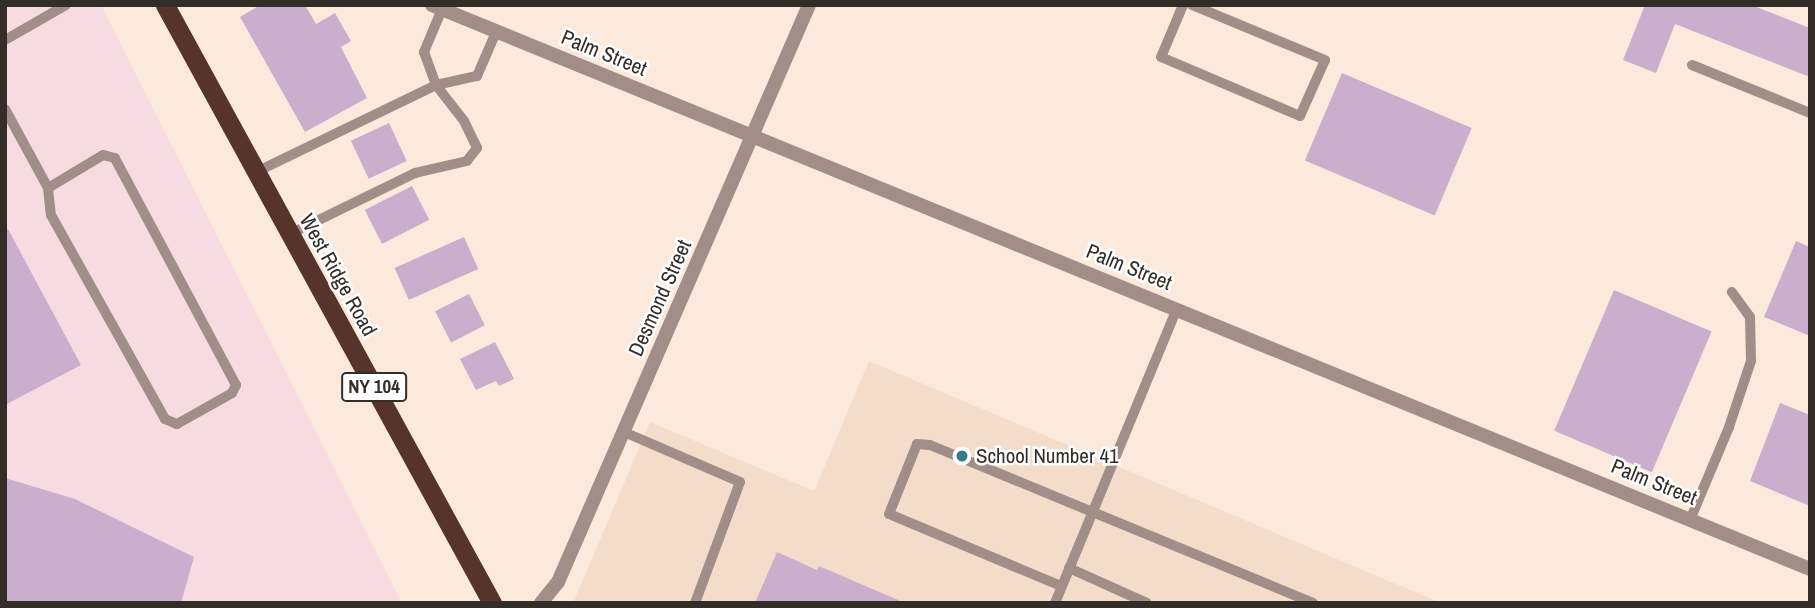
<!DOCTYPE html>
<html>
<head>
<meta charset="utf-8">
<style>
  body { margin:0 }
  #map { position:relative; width:1815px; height:608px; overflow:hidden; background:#fbeadc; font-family:"Archivo Narrow",sans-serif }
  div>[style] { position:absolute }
  .commercial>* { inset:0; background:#f6dce0 }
  .built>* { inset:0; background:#f4dccb }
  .building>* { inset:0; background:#cbadcd; transform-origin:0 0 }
  .service>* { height:10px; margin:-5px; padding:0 5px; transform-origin:5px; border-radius:5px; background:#a28e89 }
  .minor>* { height:14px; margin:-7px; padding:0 7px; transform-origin:7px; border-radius:7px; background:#a28e89 }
  .trunk>* { height:19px; margin:-9.5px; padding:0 9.5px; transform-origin:9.5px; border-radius:9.5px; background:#56342c }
  .dots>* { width:19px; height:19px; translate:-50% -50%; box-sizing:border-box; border:4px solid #fff; border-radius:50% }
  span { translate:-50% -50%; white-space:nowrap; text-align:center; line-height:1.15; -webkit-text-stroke:5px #fff; paint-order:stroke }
  .shield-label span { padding:2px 5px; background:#fff; border:2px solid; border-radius:5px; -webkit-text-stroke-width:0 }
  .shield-label { font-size:19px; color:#332d28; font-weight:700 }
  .street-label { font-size:21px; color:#332d28 }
  .poi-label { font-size:21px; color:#332d28 }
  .left { translate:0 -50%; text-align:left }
  .frame { position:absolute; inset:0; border:7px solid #332d28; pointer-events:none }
</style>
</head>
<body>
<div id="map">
  <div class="commercial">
    <div style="clip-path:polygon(5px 5px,101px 5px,402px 603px,5px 603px)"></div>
  </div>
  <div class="built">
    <div style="clip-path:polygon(869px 361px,1441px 603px,573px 603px,650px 422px,814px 491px)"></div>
  </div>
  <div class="building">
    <div style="clip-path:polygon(260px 5px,305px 5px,316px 24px,335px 13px,351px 41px,341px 47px,367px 98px,305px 132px,240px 17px)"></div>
    <div style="clip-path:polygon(1645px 5px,1751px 5px,1810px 28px,1810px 77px,1675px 24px,1656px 73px,1623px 60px)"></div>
    <div style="left:1342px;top:73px;width:141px;height:95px;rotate:23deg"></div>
    <div style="left:389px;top:123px;width:42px;height:42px;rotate:65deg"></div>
    <div style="left:412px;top:186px;width:38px;height:53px;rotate:63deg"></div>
    <div style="clip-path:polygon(8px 229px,81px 365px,5px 405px,5px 231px)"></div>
    <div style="left:464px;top:237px;width:35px;height:76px;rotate:66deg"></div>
    <div style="clip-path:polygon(1796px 241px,1810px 247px,1810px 336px,1764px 317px)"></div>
    <div style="left:1614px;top:290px;width:106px;height:153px;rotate:23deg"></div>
    <div style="left:469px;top:294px;width:35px;height:38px;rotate:63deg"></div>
    <div style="clip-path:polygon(495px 342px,514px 379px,499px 386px,496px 381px,476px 390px,460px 359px)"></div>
    <div style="clip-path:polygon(1780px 403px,1810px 415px,1810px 506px,1750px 481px)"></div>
    <div style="clip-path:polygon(5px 478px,75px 499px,194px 557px,181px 603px,5px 603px)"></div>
    <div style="clip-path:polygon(777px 552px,817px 570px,819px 566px,905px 603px,755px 603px)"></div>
  </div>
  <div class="service">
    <div style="left:1183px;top:5px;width:56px;rotate:112.9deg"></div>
    <div style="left:1161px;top:57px;width:151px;rotate:23deg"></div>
    <div style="left:1300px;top:116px;width:61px;rotate:-65.9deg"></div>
    <div style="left:1325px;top:60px;width:144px;rotate:-157.5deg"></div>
    <div style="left:442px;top:9px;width:47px;rotate:112.7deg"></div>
    <div style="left:424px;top:52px;width:35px;rotate:70deg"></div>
    <div style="left:436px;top:85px;width:42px;rotate:-12.4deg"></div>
    <div style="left:477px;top:76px;width:48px;rotate:-66.6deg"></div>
    <div style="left:5px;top:40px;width:70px;rotate:-29.8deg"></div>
    <div style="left:1692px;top:65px;width:127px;rotate:22.1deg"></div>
    <div style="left:5px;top:109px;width:90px;rotate:61.4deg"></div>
    <div style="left:48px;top:188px;width:27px;rotate:84deg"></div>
    <div style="left:51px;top:215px;width:234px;rotate:60.8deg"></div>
    <div style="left:165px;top:419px;width:13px;rotate:23deg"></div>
    <div style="left:177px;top:424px;width:63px;rotate:-29.4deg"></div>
    <div style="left:232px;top:393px;width:9px;rotate:-63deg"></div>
    <div style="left:236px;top:385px;width:257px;rotate:-118.1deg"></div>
    <div style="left:115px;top:158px;width:12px;rotate:-166deg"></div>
    <div style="left:103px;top:155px;width:64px;rotate:149deg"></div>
    <div style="left:256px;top:172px;width:200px;rotate:-25.8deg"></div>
    <div style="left:436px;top:85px;width:46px;rotate:52.1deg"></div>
    <div style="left:464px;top:121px;width:30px;rotate:64deg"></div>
    <div style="left:477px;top:148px;width:16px;rotate:128deg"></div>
    <div style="left:467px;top:161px;width:53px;rotate:167deg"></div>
    <div style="left:415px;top:173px;width:139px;rotate:154deg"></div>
    <div style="left:624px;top:432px;width:126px;rotate:23.3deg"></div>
    <div style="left:740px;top:482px;width:129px;rotate:110.4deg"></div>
    <div style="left:1690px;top:520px;width:101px;rotate:-67.2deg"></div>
    <div style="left:1729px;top:427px;width:70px;rotate:-71.6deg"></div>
    <div style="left:1751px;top:361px;width:44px;rotate:-91.3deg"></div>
    <div style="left:1750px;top:317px;width:31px;rotate:-126deg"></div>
    <div style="left:1069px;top:568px;width:85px;rotate:24.2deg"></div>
    <div style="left:1061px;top:586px;width:186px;rotate:-157.3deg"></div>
    <div style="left:889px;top:514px;width:75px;rotate:-68.2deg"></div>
    <div style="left:917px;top:444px;width:13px;rotate:4deg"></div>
    <div style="left:930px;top:445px;width:414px;rotate:22.4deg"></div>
    <div style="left:1055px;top:603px;width:318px;rotate:-67.5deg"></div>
  </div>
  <div class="minor">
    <div style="left:432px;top:5px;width:1489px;rotate:22.26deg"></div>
    <div style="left:541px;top:603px;width:27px;rotate:-51deg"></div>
    <div style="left:558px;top:582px;width:629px;rotate:-66.49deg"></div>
  </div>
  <div class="trunk">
    <div style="left:165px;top:5px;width:682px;rotate:61.33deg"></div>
  </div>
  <div class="dots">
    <div style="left:962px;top:456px;background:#377b8a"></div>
  </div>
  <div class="shield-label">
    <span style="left:374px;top:387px">NY 104</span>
  </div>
  <div class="street-label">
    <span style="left:604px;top:53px;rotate:22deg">Palm Street</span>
    <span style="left:1129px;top:267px;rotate:22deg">Palm Street</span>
    <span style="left:338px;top:275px;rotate:61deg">West Ridge Road</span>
    <span style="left:660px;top:298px;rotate:-66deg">Desmond Street</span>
    <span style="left:1654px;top:482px;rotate:22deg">Palm Street</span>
  </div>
  <div class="poi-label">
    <span class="left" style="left:976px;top:456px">School Number 41</span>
  </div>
  <div class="frame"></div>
</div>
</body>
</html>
